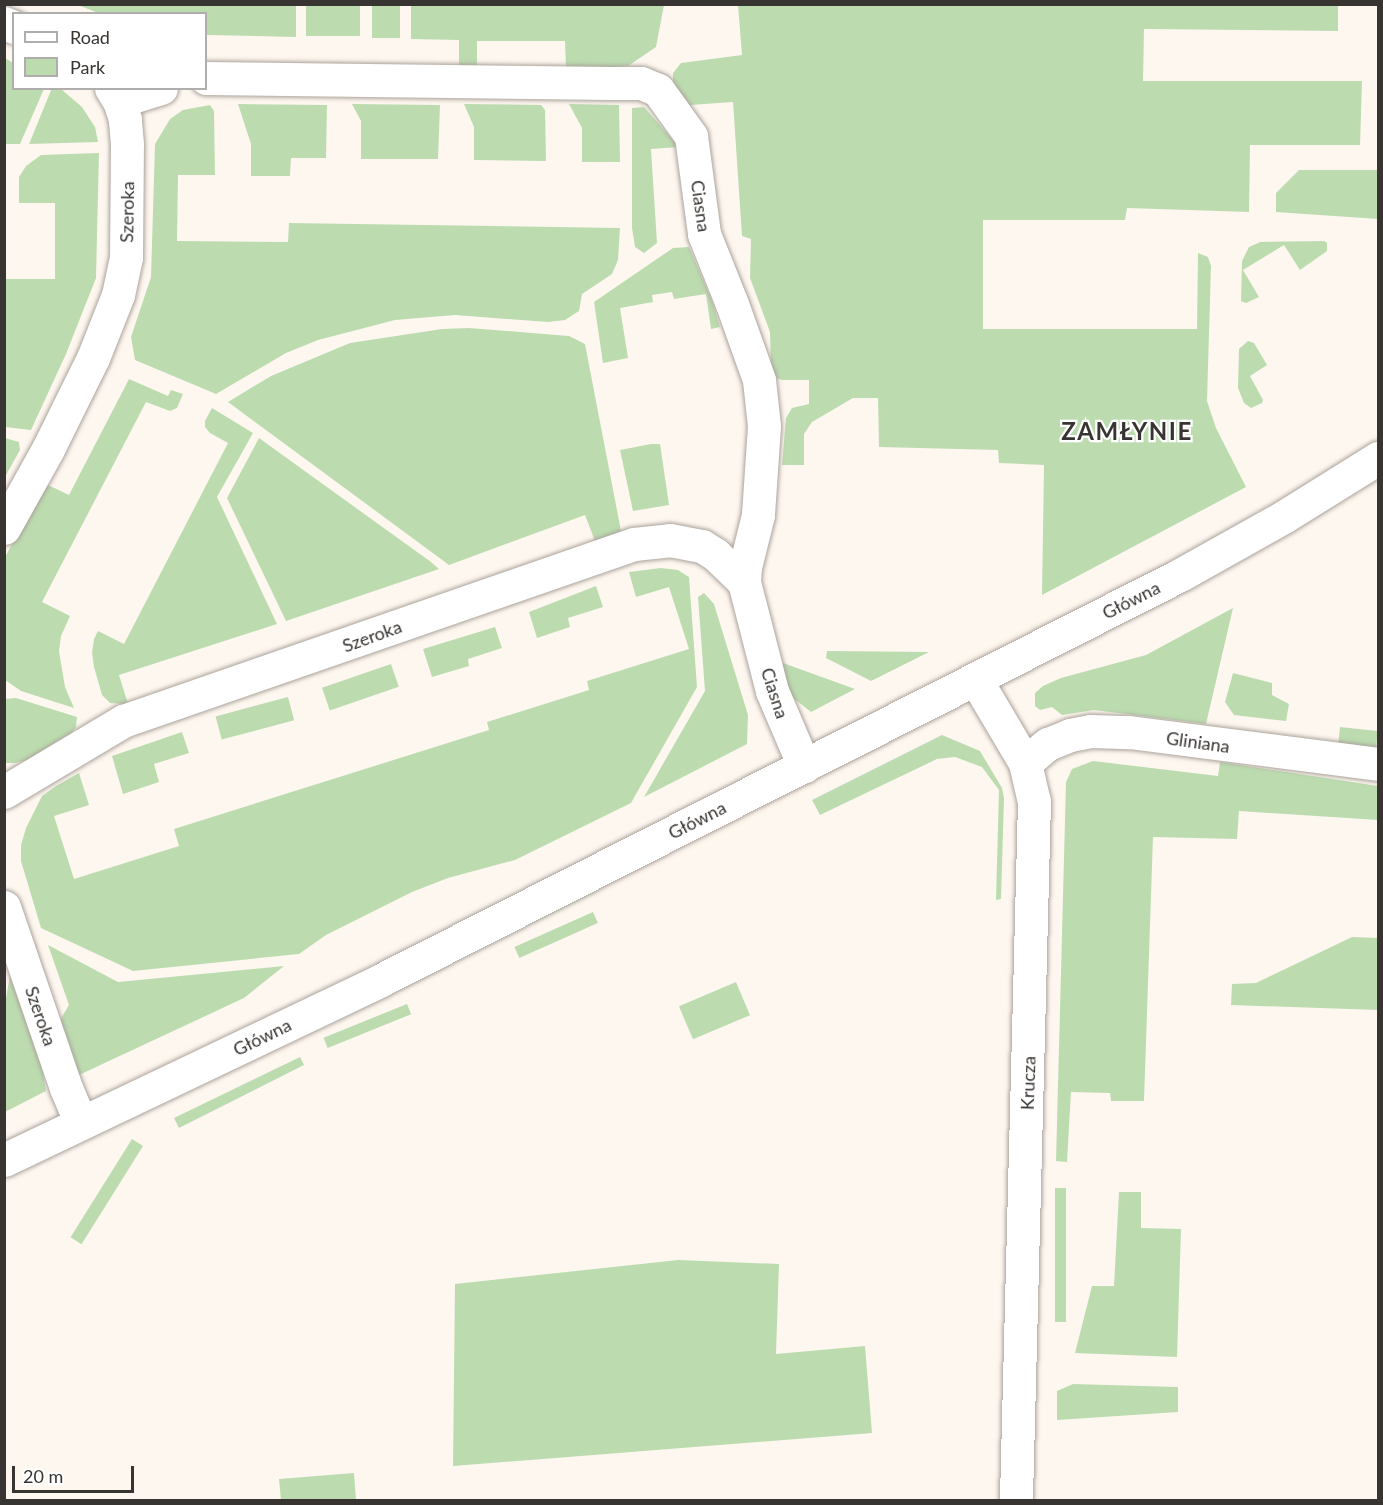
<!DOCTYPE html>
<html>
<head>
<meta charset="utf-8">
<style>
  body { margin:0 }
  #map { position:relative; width:1383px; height:1505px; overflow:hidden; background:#fef7f0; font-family:Lato,sans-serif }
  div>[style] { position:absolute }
  .green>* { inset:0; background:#bcdcb0; transform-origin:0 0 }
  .roads { filter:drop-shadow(0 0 2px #aba39b) drop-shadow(0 0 2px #aba39b) }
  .minor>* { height:33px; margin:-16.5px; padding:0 16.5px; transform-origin:16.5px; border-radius:16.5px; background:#fff }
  span { translate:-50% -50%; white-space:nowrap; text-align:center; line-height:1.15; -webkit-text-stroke:4.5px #fff; paint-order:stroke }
  .street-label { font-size:18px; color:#383431 }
  .district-label { font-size:24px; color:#383431; font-weight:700; letter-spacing:1.5px }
  .frame { position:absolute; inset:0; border:6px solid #383431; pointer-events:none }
  .legend { position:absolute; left:12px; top:12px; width:195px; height:78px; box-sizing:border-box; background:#fff; border:2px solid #afaead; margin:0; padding:8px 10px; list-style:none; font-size:18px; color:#383431 }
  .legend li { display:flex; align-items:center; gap:12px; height:30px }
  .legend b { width:30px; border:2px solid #afaead }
  .scale { position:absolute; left:12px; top:1466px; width:122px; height:27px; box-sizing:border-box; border:3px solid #383431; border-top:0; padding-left:8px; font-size:18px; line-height:21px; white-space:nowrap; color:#383431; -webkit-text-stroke:4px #fff; paint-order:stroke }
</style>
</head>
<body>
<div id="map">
  <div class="green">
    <div style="clip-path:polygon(78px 5px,296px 5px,296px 37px,206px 35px,206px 14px,98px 13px)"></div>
    <div style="left:306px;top:5px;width:54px;height:31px"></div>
    <div style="left:372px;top:5px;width:28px;height:33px"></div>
    <div style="clip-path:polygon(411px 5px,664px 5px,656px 47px,628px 66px,566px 69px,565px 41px,477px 41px,477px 69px,459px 68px,459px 40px,411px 39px)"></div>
    <div style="clip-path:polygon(738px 5px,1338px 5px,1338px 31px,1144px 29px,1143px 81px,1362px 81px,1360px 145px,1250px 145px,1249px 212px,1127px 208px,1125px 220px,983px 220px,983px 329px,1197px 329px,1198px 253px,1208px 257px,1211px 266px,1207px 401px,1216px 428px,1246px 487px,1042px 595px,1044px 465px,999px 463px,998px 450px,879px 447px,878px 398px,853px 398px,812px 422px,804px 434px,804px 465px,782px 465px,786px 418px,792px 408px,809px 404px,809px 380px,782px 380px,774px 377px,771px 369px,770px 332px,750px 278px,751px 239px,742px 236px,733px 102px,690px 105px,673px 83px,673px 73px,681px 63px,742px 55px)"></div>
    <div style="clip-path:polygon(5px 58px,13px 63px,14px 88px,44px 89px,20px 144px,5px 144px)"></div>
    <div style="clip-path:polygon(52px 88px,61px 89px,82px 107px,95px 127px,98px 142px,29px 144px)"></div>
    <div style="clip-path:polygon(238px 104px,327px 105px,326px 158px,291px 158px,290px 176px,251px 176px,251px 144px)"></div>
    <div style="clip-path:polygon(352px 104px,440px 105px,438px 159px,361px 159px,361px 121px)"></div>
    <div style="clip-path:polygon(464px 104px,541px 105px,545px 110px,546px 161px,474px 160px,474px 127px)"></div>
    <div style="clip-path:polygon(569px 104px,619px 105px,620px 162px,582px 162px,582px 128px)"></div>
    <div style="clip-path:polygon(210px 105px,214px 111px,215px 175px,178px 175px,177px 241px,288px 242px,289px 223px,620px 228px,618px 260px,612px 274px,582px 294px,579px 311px,565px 320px,548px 322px,455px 315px,395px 320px,318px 340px,286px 353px,216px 394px,135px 360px,131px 337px,151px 277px,155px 144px,170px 119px,183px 110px)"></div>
    <div style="clip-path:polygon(644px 107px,679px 147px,651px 149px,657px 243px,644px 253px,635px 247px,632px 228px,632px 108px)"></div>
    <div style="clip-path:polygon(99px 153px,96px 278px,66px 354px,31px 430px,5px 427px,5px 279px,55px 279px,55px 203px,19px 203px,19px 177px,26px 166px,41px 155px)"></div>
    <div style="clip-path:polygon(1299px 170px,1378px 170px,1378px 219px,1276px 212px,1276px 193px)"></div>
    <div style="clip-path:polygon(1324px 241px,1327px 243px,1327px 251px,1300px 270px,1284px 245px,1243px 270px,1259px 297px,1246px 303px,1241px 301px,1242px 261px,1249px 247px,1260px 242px)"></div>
    <div style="clip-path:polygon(689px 247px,712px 301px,720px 327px,711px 329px,706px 294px,674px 299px,672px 292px,652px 295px,653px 302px,620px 308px,628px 358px,603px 363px,594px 302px,673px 248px)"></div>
    <div style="clip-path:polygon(469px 328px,569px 336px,585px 344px,621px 531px,595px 541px,585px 515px,449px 565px,228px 402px,271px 376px,350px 343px,442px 329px)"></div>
    <div style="clip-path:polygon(1248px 341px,1254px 343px,1267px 365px,1250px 376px,1263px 400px,1262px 403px,1251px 408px,1244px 403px,1238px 388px,1239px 349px)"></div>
    <div style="clip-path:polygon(129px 379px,168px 396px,171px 390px,183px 394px,177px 408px,170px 411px,146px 402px,42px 602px,70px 616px,61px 636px,59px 651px,65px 687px,74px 708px,21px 691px,5px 680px,4px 559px,37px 498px,48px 485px,69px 495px)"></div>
    <div style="clip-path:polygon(212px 408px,253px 433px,217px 497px,277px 624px,119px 675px,128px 704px,110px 703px,102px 695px,94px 667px,92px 653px,94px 639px,98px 631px,124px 644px,228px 443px,210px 433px,205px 427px,205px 421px)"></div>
    <div style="clip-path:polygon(5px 438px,19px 442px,20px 450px,5px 477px)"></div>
    <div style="clip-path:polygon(259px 438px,431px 562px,439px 569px,286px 621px,227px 498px)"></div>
    <div style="clip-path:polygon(651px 444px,660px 444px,669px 505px,633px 511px,620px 450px)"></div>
    <div style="clip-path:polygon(661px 568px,678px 570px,689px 577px,697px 687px,631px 803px,515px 860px,448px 878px,412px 892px,326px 935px,299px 954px,133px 971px,41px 928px,21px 861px,21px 845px,26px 828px,42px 796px,56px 786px,79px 773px,89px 805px,54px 816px,74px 879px,179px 846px,174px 829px,489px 730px,487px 722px,589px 690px,587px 681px,689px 649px,669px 587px,636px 597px,629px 572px)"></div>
    <div style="clip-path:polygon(596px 586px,603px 607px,568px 618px,570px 627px,537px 638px,529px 612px)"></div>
    <div style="clip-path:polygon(704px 593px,714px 604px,748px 715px,747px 744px,644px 797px,705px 691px,698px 597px)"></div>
    <div style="clip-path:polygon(1233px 608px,1206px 724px,1094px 710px,1062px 715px,1052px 707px,1040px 710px,1035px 706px,1035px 693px,1043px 686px,1061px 678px,1146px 655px)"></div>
    <div style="clip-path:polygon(495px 627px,502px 648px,468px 659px,469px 666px,432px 677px,423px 649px)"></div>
    <div style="clip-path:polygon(827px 651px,929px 652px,871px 681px,826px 658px)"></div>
    <div style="clip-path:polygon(783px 663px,855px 689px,811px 712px,792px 697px,783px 673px)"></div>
    <div style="left:391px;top:664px;width:24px;height:73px;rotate:71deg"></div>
    <div style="clip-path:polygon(1233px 673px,1272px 683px,1272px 695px,1289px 704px,1286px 721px,1234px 715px,1225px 702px)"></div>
    <div style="left:288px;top:697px;width:24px;height:75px;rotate:75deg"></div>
    <div style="clip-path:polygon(16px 698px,77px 717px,76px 727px,71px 733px,27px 760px,15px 763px,5px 763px,5px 699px)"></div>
    <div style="left:1340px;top:727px;width:38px;height:17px;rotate:6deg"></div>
    <div style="clip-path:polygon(182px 732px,189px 753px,154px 764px,159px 782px,123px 794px,112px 756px)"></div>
    <div style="clip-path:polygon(942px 735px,980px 751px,1002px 788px,1004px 798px,1001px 899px,996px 900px,999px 790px,982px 767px,955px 757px,937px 759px,820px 815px,812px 800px)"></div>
    <div style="clip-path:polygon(1093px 761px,1218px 776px,1220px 762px,1378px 786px,1378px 820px,1239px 811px,1237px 839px,1153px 837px,1144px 1101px,1111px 1101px,1110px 1093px,1071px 1092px,1067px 1162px,1056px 1161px,1066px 782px,1072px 769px)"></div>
    <div style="left:593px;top:912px;width:12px;height:86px;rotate:66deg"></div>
    <div style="clip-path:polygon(1352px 937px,1378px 938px,1378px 1010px,1231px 1005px,1232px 984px,1256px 983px)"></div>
    <div style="clip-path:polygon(48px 945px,118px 982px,284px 966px,244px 998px,79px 1075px,73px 1068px,57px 1025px,69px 1005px)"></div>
    <div style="clip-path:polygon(10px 976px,42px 1068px,46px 1091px,5px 1112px,4px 1009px)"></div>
    <div style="left:736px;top:982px;width:36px;height:62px;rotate:67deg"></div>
    <div style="left:407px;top:1004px;width:11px;height:90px;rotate:68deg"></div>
    <div style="clip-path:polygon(300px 1057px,304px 1065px,179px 1128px,174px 1118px)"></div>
    <div style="left:132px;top:1139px;width:13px;height:116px;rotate:32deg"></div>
    <div style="left:1055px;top:1188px;width:11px;height:134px"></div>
    <div style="clip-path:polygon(1119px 1192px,1141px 1192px,1141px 1228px,1181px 1229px,1177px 1357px,1075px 1353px,1092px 1286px,1114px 1286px)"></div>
    <div style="clip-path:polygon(678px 1260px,779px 1264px,776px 1354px,865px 1346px,872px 1433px,453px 1466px,455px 1284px)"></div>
    <div style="clip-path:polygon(1073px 1384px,1178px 1387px,1178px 1412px,1057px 1420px,1057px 1391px)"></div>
    <div style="clip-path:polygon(354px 1473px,356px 1500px,281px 1500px,279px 1479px)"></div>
  </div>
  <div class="roads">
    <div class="minor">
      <div style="left:4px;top:23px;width:11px;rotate:22deg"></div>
      <div style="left:206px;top:78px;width:417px;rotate:0.7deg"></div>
      <div style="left:623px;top:83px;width:18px"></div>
      <div style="left:641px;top:83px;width:18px;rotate:22deg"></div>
      <div style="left:658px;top:90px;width:57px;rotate:54.3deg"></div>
      <div style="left:691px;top:136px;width:99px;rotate:82.4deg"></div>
      <div style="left:704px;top:234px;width:75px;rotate:68.2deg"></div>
      <div style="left:732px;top:304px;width:81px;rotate:70.4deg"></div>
      <div style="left:759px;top:380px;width:46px;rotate:83.8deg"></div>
      <div style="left:764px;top:426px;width:89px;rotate:93.9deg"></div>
      <div style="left:758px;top:515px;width:54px;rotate:104deg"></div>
      <div style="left:745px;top:567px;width:15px;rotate:94deg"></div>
      <div style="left:744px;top:582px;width:113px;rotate:75.6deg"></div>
      <div style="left:772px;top:691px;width:82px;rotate:66.9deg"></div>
      <div style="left:119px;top:101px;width:44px;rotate:-17.2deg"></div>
      <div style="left:4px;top:528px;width:90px;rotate:-60.9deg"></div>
      <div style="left:48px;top:449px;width:102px;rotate:-63.7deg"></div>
      <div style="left:93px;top:358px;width:68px;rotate:-68.4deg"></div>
      <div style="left:118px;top:295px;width:39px;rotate:-78deg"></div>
      <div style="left:126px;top:257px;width:113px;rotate:-89.5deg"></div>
      <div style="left:127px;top:144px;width:25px;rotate:-95deg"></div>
      <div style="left:125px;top:119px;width:19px;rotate:-108deg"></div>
      <div style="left:119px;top:101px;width:15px;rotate:-122deg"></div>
      <div style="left:976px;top:680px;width:96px;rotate:59.4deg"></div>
      <div style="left:1025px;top:763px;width:39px;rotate:77deg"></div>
      <div style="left:1034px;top:801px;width:699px;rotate:91.48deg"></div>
      <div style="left:1025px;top:763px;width:30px;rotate:-40deg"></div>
      <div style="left:1048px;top:744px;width:24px;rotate:-22deg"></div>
      <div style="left:1070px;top:735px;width:21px;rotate:-11deg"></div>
      <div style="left:1091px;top:731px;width:38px;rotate:2deg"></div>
      <div style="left:1129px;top:732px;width:251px;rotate:7.3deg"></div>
      <div style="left:4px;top:792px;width:139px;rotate:-30.8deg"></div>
      <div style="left:123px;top:721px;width:541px;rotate:-19.11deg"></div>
      <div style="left:634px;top:544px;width:36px;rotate:-6deg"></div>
      <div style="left:670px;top:540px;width:33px;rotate:11deg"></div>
      <div style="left:702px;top:546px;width:15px;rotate:32deg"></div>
      <div style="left:715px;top:554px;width:40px;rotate:44deg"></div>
      <div style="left:4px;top:907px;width:191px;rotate:71.1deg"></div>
      <div style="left:66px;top:1088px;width:38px;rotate:67deg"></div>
      <div style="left:4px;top:1160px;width:418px;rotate:-25.5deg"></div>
      <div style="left:381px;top:980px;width:896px;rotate:-26.88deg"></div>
      <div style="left:1180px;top:575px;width:120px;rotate:-29.3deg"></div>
      <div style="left:1285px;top:516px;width:110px;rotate:-31.9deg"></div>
    </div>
  </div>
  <div class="street-label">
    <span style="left:701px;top:206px;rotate:82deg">Ciasna</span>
    <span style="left:127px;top:212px;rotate:-89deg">Szeroka</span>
    <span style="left:1131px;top:600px;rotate:-27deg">Główna</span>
    <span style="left:372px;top:636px;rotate:-20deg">Szeroka</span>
    <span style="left:775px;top:693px;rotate:72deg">Ciasna</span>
    <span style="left:1198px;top:742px;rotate:8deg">Gliniana</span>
    <span style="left:697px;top:820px;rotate:-27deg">Główna</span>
    <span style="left:41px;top:1016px;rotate:71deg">Szeroka</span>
    <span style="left:262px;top:1037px;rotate:-26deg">Główna</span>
    <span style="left:1028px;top:1083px;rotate:-88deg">Krucza</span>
  </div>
  <div class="district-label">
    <span style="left:1127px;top:431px">ZAMŁYNIE</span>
  </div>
  <div class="frame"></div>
  <ul class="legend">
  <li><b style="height:8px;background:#fff"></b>Road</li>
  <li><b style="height:16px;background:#bcdcb0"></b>Park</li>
  </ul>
  <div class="scale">20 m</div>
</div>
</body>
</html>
